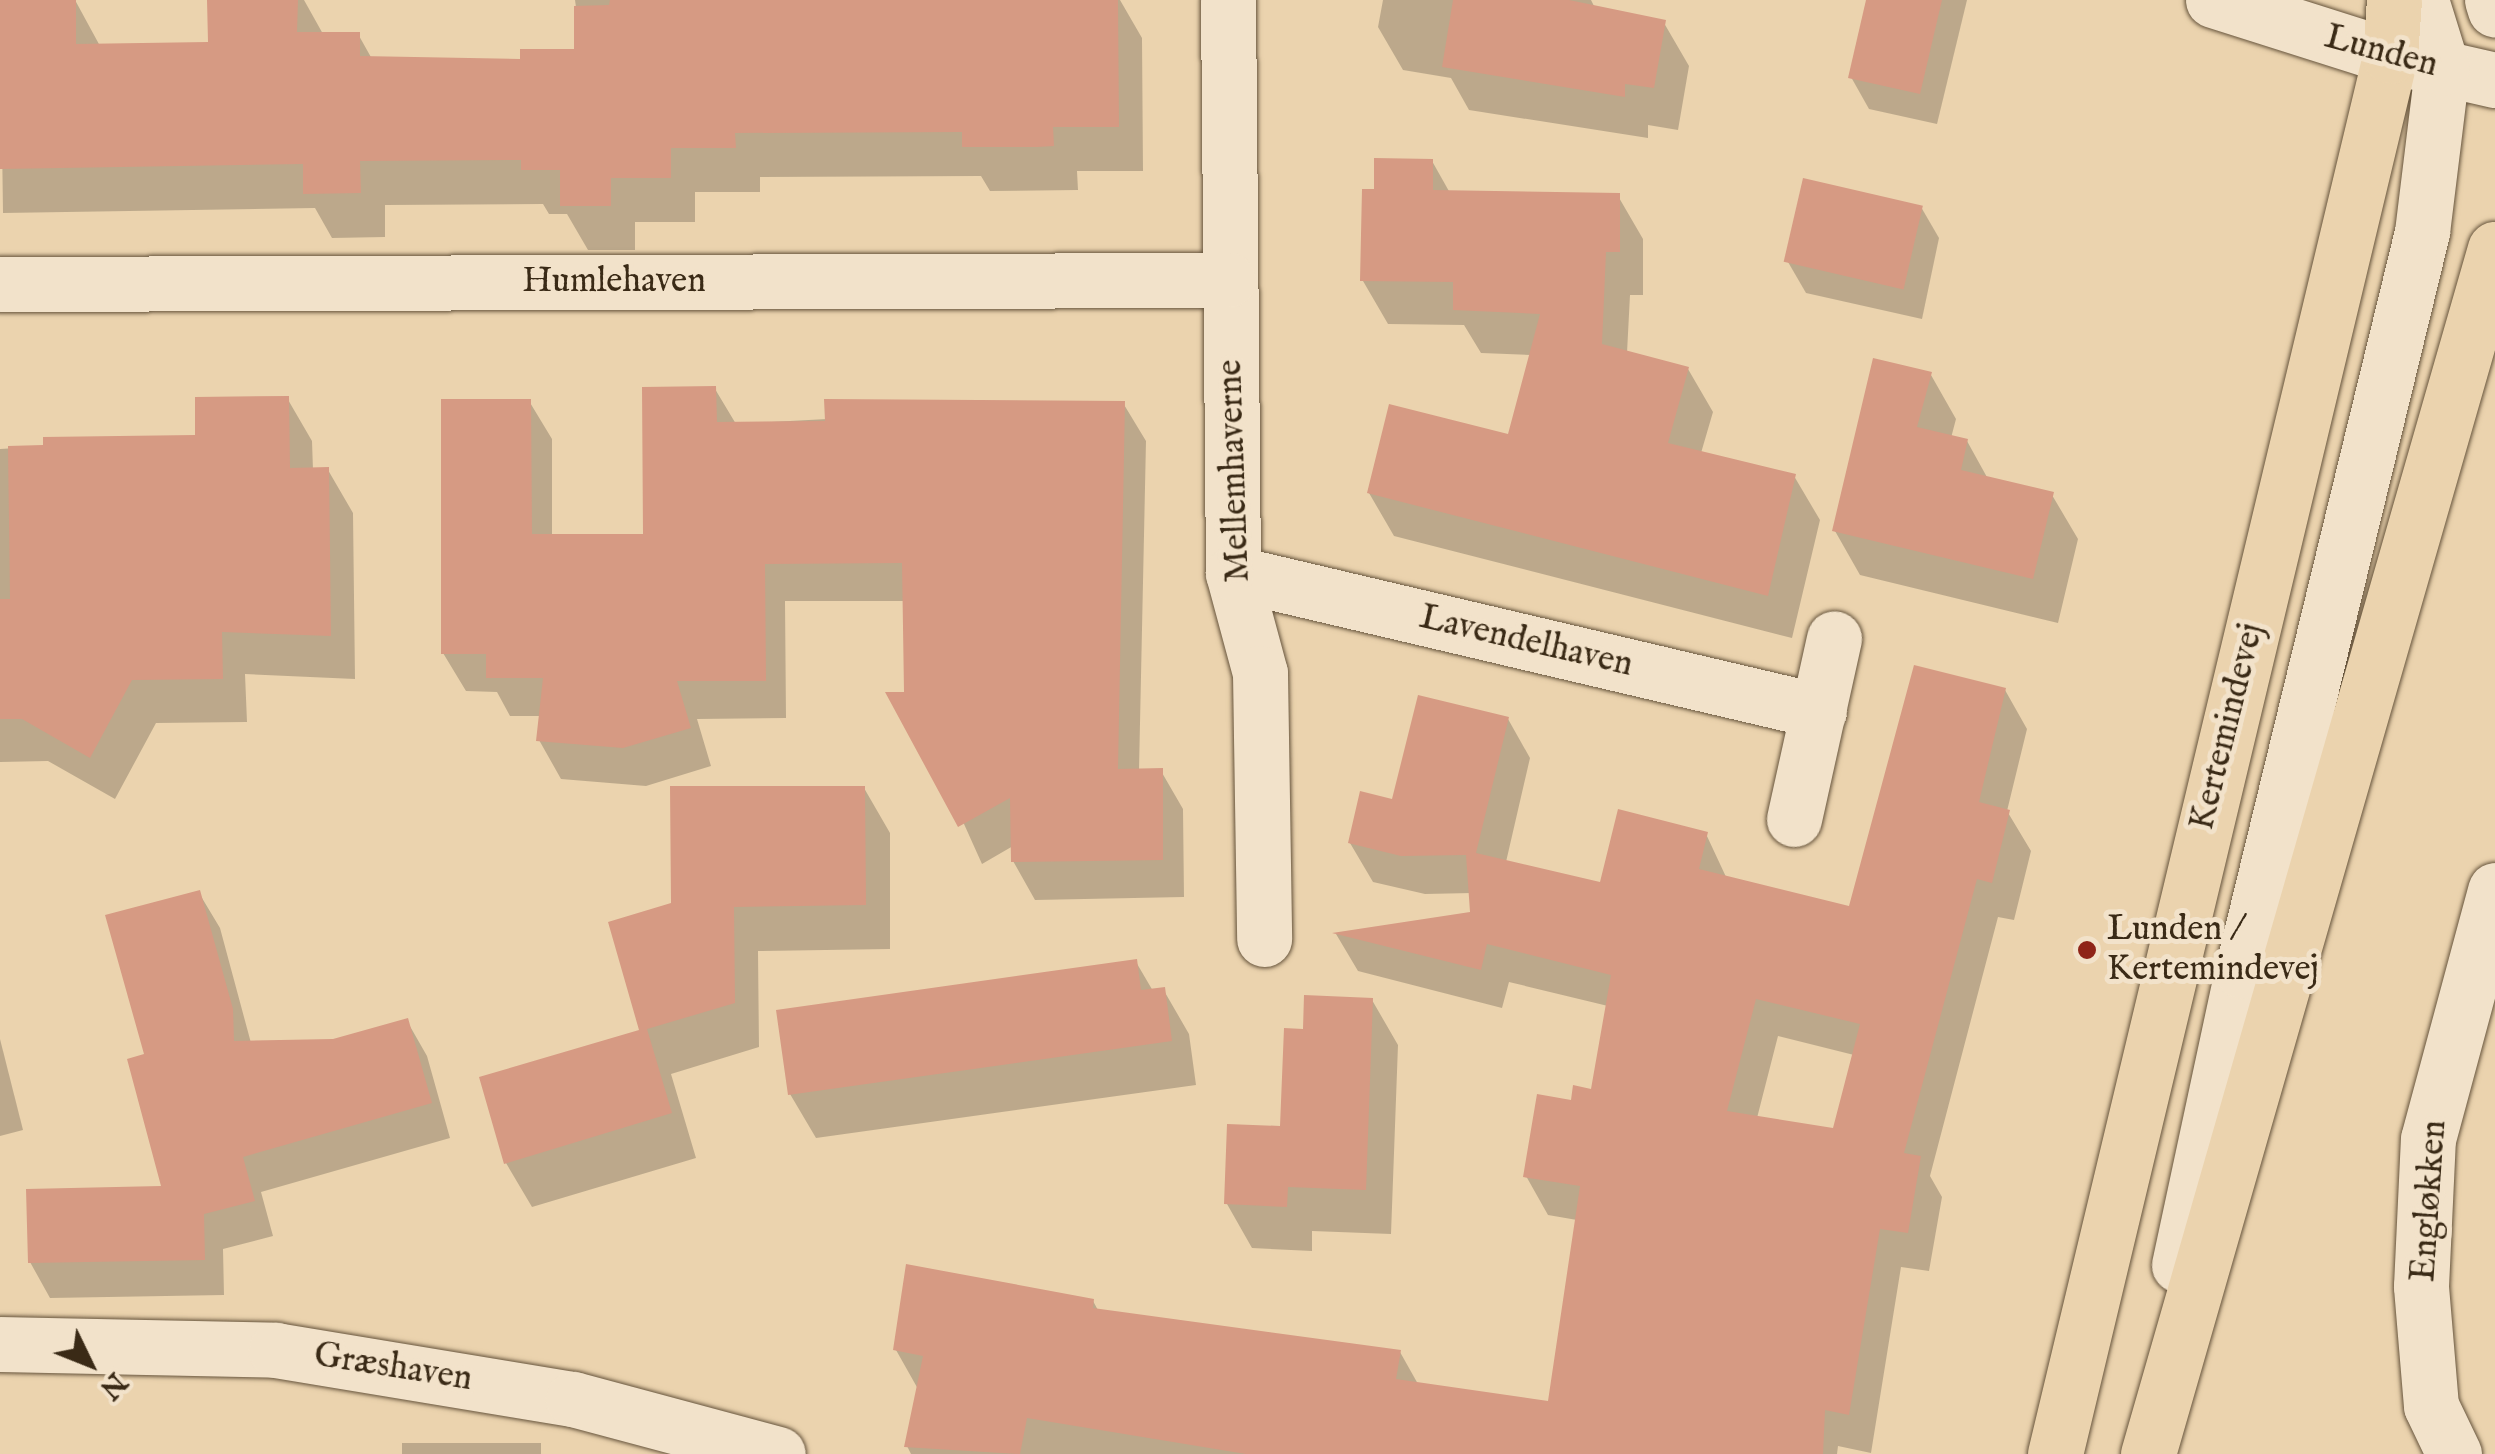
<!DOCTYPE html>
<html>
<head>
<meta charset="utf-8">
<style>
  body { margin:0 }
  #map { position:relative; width:2495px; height:1454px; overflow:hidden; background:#ebd3ae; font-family:"IM FELL English",serif }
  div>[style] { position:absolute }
  .shadow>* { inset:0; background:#0003; transform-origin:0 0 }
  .building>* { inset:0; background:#d69a83; transform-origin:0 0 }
  .roads { filter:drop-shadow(0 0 2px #66543c) drop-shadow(0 0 2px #66543c) }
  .minor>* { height:55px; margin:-27.5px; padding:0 27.5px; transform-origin:27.5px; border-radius:27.5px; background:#f2e2ca }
  .major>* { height:55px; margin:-27.5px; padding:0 27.5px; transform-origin:27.5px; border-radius:27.5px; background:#ebd3ae }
  .dots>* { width:28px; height:28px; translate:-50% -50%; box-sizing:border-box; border:5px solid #f2e2ca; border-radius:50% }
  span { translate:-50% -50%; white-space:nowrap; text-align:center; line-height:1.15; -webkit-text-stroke:10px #f2e2ca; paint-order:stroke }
  .street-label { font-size:35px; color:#3a2a16 }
  .poi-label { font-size:35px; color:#3a2a16 }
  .left { translate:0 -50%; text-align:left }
  .north { position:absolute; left:40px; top:1314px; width:100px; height:100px; -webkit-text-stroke:8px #f2e2ca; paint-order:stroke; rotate:133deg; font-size:28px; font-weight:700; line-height:40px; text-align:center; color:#3a2a16 }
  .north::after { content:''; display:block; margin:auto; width:35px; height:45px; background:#3a2a16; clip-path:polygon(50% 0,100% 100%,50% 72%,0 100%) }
</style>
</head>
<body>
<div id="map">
  <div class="shadow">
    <div style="clip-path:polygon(0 0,75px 0,100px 46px,210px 44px,210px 0,304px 0,323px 34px,358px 34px,372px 59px,522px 61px,582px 52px,575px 0,1120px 0,1142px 38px,1143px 171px,1077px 171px,1078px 190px,990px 191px,981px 176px,760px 177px,760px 192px,695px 192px,695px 222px,635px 222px,635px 250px,588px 250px,567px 214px,549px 214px,543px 204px,385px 205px,385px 237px,332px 238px,315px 208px,3px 213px)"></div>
    <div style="clip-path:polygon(1383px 0,1591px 0,1595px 8px,1664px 23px,1689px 66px,1678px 130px,1648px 125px,1648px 138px,1469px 110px,1451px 78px,1403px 70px,1378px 27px)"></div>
    <div style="clip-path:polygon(1869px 0,1967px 0,1937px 124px,1869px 109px,1851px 77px)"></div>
    <div style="clip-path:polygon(1432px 161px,1450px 193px,1618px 196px,1643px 239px,1643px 295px,1630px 295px,1627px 353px,1688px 369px,1713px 412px,1701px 453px,1794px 476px,1820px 520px,1792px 638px,1394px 536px,1369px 493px,1510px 437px,1531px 355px,1481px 353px,1464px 325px,1388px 324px,1363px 281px,1376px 192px)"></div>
    <div style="clip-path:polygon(1921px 207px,1939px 238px,1922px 319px,1806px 293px,1788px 262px)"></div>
    <div style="clip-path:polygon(1931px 375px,1956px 419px,1951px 438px,1967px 441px,1988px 479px,2052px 495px,2078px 539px,2058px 623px,1860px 575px,1835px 531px)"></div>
    <div style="clip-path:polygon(715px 389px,736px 424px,1123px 403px,1146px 441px,1139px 771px,1161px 771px,1183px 809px,1184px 897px,1035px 900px,1013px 861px,1013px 846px,982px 864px,906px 695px,905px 601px,785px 601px,786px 718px,697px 719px,711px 766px,646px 786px,561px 779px,539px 740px,541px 716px,510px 716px,497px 692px,466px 691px,443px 653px,529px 401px,552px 439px,552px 537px,646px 537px)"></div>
    <div style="clip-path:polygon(287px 398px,312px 441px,313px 470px,328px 470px,353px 513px,355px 679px,245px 674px,247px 722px,156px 723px,115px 799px,48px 761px,0 762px,0 449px,198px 437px)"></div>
    <div style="clip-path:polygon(evenodd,2005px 690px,2027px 729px,2007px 811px,2031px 851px,2014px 920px,1998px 917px,1930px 1176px,1942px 1197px,1929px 1271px,1901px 1267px,1871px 1453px,1838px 1446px,1837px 1454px,911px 1454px,907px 1446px,918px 1389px,896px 1350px,1093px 1301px,1099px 1312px,1400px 1352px,1418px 1384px,1550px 1404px,1577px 1220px,1548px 1215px,1526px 1176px,1573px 1103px,1593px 1092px,1608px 1006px,1509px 982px,1502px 1008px,1358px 971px,1336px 934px,1473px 914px,1472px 893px,1425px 894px,1373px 882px,1350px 843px,1394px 802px,1508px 719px,1530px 758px,1506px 862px,1602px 885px,1706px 834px,1727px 879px,1851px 909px,2005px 690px,1778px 1036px,1854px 1055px,1835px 1130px,1757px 1118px,1778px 1036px)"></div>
    <div style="clip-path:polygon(864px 788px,890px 833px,890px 949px,758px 951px,759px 1047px,671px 1074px,696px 1158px,532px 1207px,506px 1163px,642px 1032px,674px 905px)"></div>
    <div style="clip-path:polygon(199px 893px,220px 928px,251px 1043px,333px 1042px,407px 1021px,427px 1056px,450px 1138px,261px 1192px,273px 1236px,223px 1249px,224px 1295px,50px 1298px,30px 1262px,164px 1189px,147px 1056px)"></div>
    <div style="clip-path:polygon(1136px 962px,1153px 991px,1163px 989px,1189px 1034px,1196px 1085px,816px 1138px,790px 1094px)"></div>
    <div style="clip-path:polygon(1372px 1000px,1398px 1045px,1391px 1234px,1312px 1231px,1312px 1251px,1252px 1248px,1227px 1204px,1282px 1129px,1305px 1032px)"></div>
    <div style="clip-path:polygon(0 1039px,23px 1130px,0 1136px)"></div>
    <div style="left:402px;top:1443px;width:139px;height:11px"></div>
  </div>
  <div class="building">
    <div style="clip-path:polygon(0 0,76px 0,76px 44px,208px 42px,207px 0,298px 0,297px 32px,360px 32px,360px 56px,520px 59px,520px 49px,574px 49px,574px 6px,609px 5px,610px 0,1118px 0,1119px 127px,1053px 127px,1054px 146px,1037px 147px,962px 147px,962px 132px,735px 133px,736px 148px,671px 148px,671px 178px,611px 178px,611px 206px,560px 206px,560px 170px,521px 170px,521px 160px,360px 161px,361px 193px,303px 194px,303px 164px,0 169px)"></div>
    <div style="clip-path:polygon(1453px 0,1569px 0,1666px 20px,1654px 88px,1625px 84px,1625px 97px,1442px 67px)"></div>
    <div style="clip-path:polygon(1866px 0,1942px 0,1920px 94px,1848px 78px)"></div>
    <div style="clip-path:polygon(1374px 158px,1433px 159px,1433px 190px,1620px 193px,1620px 252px,1606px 252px,1602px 344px,1689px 367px,1668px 443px,1796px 474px,1768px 596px,1367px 493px,1389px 404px,1508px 434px,1540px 314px,1453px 310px,1453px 282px,1360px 281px,1362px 189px,1374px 189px)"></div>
    <div style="left:1803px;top:178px;width:123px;height:86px;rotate:13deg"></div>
    <div style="clip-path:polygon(1873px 358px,1932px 372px,1917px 427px,1968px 439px,1961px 470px,2054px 492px,2033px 579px,1832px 531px)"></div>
    <div style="clip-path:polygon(716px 386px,717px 422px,825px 421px,824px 399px,1125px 401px,1118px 769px,1163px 768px,1163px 860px,1011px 862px,1010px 798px,958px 827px,885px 692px,904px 692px,902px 563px,765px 564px,766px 681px,677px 681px,691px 728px,623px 748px,536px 741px,543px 678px,486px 678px,486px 654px,441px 654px,441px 399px,531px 399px,532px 534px,643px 534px,642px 387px)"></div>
    <div style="clip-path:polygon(289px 396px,290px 468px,329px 467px,331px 636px,222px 632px,223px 679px,132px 680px,90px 758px,22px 719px,0 719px,0 599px,10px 599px,8px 446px,43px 445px,43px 437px,195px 435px,195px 397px)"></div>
    <div style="clip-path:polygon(evenodd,1914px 665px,2006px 688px,1979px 802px,2010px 810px,1992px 883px,1977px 879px,1904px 1153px,1921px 1156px,1908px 1233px,1880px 1229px,1849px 1415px,1825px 1410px,1823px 1454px,1246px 1454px,1027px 1418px,1020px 1454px,904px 1447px,923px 1356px,893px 1350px,906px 1264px,1094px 1299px,1093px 1308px,1401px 1350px,1396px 1379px,1548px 1401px,1580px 1186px,1523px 1177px,1537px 1094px,1571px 1100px,1573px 1085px,1591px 1089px,1611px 975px,1487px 944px,1481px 970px,1332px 933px,1470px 912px,1466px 855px,1401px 856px,1348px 843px,1360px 791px,1392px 799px,1418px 695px,1509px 717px,1476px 853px,1600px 882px,1618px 809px,1708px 832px,1699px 869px,1849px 906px,1914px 665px,1756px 999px,1860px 1024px,1833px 1128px,1727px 1111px,1756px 999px)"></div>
    <div style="clip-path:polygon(670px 786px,865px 786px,866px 905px,734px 907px,735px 1003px,647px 1029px,672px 1113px,504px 1164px,479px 1077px,639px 1030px,608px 922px,671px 903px)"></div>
    <div style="clip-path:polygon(200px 890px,233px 1009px,234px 1041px,333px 1039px,408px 1018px,432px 1103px,243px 1157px,255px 1201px,204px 1214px,205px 1260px,28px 1263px,26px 1189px,161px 1186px,127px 1059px,144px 1054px,105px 915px)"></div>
    <div style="clip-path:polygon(1137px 959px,1141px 990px,1165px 987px,1172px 1041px,788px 1095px,776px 1010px)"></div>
    <div style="clip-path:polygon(1304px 995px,1373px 998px,1366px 1190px,1288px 1187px,1287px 1207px,1224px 1204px,1227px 1124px,1280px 1126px,1284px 1028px,1303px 1029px)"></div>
  </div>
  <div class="roads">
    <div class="minor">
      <div style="left:1228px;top:0;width:573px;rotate:89.5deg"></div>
      <div style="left:1233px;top:573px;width:104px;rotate:74.9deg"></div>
      <div style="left:1260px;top:673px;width:266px;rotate:89.1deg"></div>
      <div style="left:2213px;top:0;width:186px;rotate:17.6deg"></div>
      <div style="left:2390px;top:56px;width:108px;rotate:12.9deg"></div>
      <div style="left:2492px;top:0;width:10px;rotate:73deg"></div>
      <div style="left:0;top:284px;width:1228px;rotate:-0.19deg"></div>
      <div style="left:1233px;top:573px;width:602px;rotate:13.25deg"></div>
      <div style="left:1794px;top:819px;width:185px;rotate:-77.5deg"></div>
      <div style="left:2179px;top:1265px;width:301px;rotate:-77.9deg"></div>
      <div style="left:2242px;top:971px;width:761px;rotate:-76.31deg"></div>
      <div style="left:2422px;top:232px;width:165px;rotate:-83deg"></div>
      <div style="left:2442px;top:68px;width:71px;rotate:-107.2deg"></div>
      <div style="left:0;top:1344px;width:276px;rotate:1.2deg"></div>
      <div style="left:276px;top:1350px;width:301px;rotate:9.4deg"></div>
      <div style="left:573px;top:1399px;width:212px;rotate:15deg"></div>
      <div style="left:2454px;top:1454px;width:53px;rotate:-115.6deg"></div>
      <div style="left:2431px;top:1406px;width:120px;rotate:-94.8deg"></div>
      <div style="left:2421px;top:1286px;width:147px;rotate:-87.3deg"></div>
      <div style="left:2428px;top:1139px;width:258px;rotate:-74.9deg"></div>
    </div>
    <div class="major">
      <div style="left:2055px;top:1454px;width:1438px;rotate:-76.52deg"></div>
      <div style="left:2390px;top:56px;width:56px;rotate:-85.9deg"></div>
      <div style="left:2148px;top:1454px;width:1254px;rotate:-73.94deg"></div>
    </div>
  </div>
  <div class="dots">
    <div style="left:2087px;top:950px;background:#8f2418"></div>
  </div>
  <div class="street-label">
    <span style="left:2381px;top:52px;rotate:15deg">Lunden</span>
    <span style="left:614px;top:282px">Humlehaven</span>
    <span style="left:1235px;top:471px;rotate:-92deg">Mellemhaverne</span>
    <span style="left:1526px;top:642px;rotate:13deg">Lavendelhaven</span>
    <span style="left:2228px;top:727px;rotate:-76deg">Kertemindevej</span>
    <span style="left:2430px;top:1201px;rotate:-86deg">Engløkken</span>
    <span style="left:393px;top:1368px;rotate:9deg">Græshaven</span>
  </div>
  <div class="poi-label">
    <span class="left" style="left:2107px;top:950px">Lunden /<br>Kertemindevej</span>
  </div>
  <div class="north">N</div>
</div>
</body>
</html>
